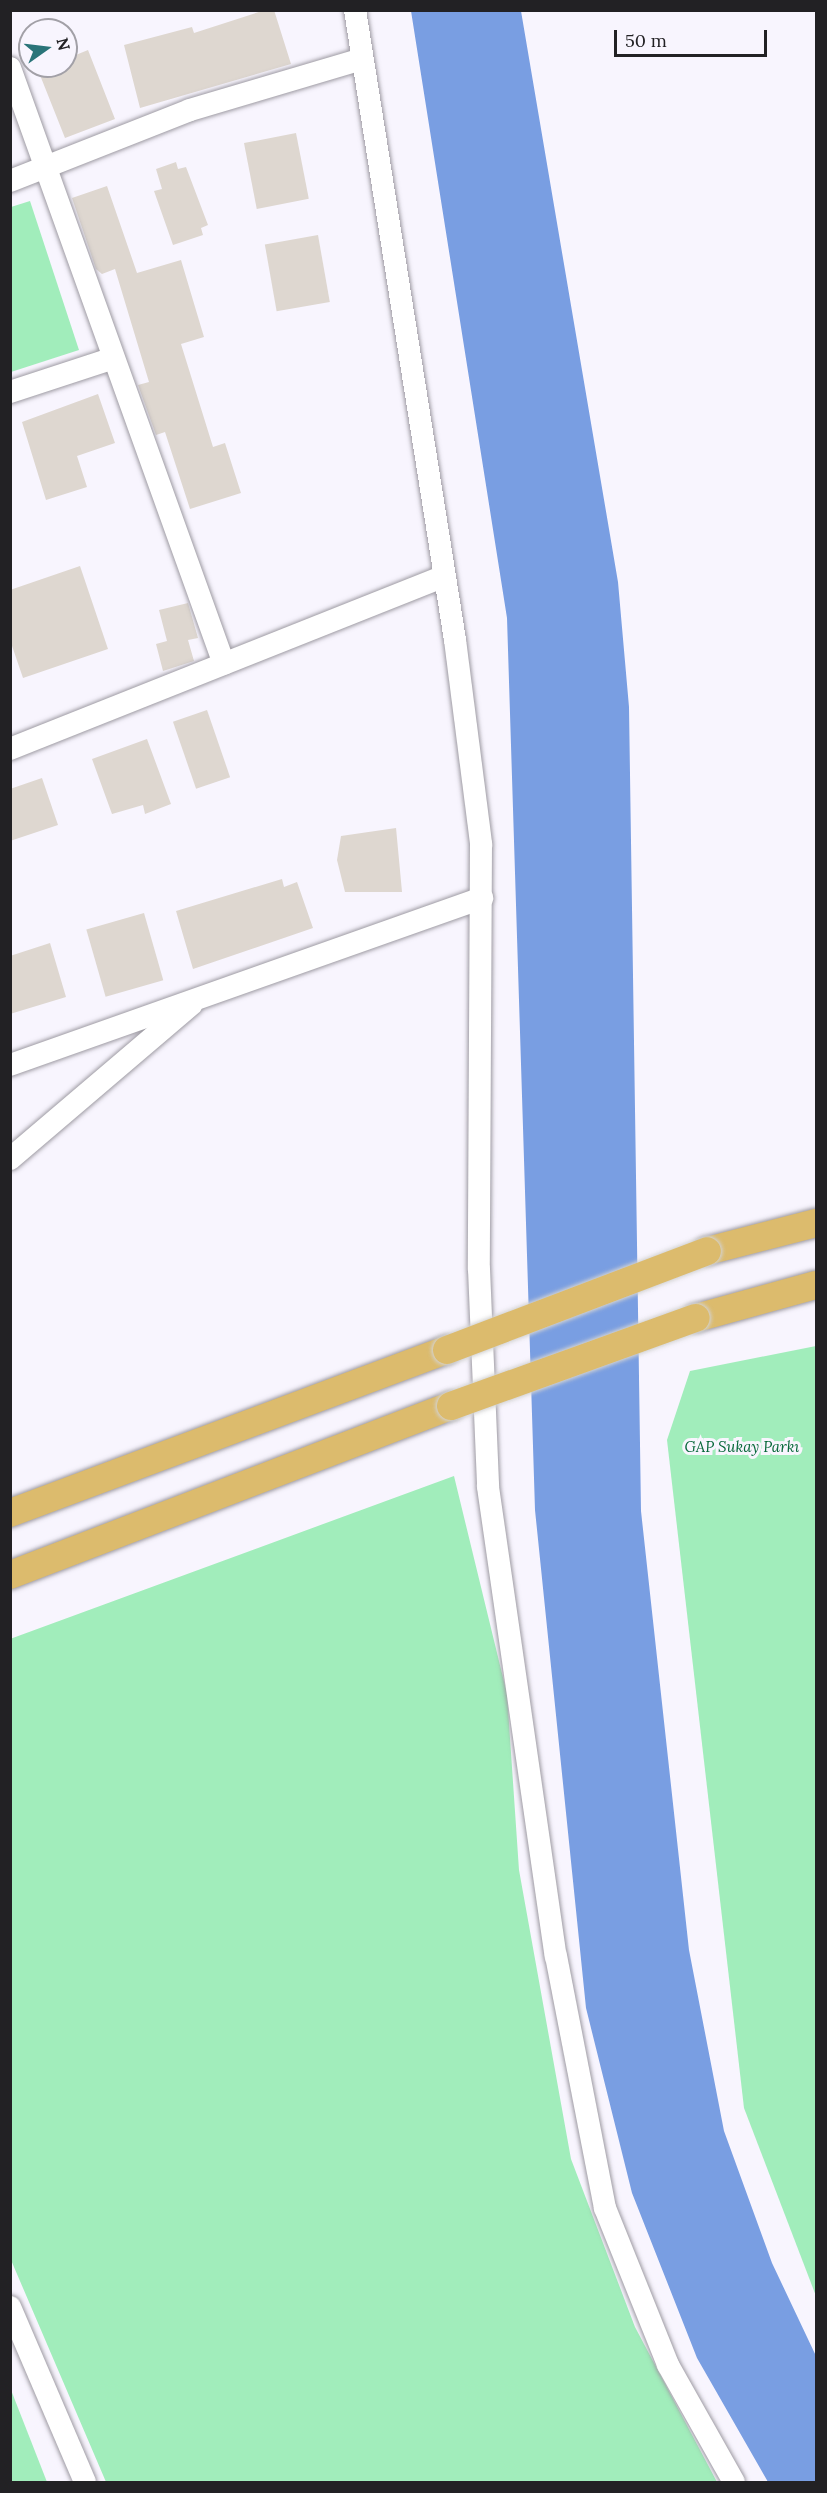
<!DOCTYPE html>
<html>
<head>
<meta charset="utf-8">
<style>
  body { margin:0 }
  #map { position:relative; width:827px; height:2493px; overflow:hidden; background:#f8f5fe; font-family:Lora,serif }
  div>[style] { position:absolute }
  .green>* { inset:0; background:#a1edbb }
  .water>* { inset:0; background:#799ee2 }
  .building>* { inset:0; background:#ded7d0; transform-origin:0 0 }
  .roads { filter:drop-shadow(0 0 2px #9e9ba3) drop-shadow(0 0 2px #9e9ba3) }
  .minor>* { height:22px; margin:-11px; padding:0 11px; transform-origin:11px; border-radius:11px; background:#fff }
  .major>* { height:28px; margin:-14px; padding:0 14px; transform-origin:14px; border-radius:14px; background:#dcbb6d }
  .bridges { filter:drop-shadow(0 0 2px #d3d3d3) drop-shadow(0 0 2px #d3d3d3) }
  .major-bridge>* { height:28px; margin:-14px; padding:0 14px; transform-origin:14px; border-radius:14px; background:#dcbb6d }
  span { translate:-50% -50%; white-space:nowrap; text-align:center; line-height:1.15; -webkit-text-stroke:6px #f8f5fe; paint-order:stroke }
  .park-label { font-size:15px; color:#066839; font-style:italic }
  .frame { position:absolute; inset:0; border:12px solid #222124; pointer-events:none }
  .north { position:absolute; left:18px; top:18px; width:60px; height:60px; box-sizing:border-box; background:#f8f5fe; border:2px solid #a2a0a7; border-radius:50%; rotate:76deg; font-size:16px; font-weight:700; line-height:24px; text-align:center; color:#222124 }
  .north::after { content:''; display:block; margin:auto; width:21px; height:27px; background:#2a7479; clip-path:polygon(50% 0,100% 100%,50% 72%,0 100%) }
  .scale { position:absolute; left:614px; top:30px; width:153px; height:27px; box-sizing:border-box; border:3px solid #222124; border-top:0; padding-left:8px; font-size:18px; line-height:21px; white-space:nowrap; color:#222124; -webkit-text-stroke:4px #f8f5fe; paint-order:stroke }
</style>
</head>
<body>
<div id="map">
  <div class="green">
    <div style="clip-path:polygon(30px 201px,79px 350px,11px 372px,11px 207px)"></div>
    <div style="clip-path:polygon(816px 1346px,816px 2296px,744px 2108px,667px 1440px,690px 1371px)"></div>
    <div style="clip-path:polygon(454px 1476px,507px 1694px,519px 1870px,571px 2159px,635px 2327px,717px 2482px,106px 2482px,11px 2260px,10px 1639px)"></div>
    <div style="clip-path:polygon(10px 2390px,11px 2390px,47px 2482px,11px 2482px)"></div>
  </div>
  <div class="water">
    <div style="clip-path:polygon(411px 11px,521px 11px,618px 582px,629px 707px,641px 1511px,689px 1950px,724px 2131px,772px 2263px,816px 2356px,816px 2482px,768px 2482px,697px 2358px,632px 2193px,586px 2008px,535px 1510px,507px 618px)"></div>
  </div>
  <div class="building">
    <div style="clip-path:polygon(265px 10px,274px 10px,291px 64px,140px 108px,124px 45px,192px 27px,194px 33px)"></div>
    <div style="clip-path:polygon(88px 50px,115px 119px,65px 138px,38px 70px,66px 66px,66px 59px)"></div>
    <div style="left:296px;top:133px;width:67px;height:53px;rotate:79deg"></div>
    <div style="clip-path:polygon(176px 162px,178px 169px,186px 167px,208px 225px,201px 228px,203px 235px,173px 245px,154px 191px,162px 189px,156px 169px)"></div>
    <div style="clip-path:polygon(107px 186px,137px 273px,181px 260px,204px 337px,181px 344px,213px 447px,225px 443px,241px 493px,190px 509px,165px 432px,156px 435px,138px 385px,149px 382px,115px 269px,102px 274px,96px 269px,72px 198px)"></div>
    <div style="left:318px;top:235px;width:68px;height:54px;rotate:80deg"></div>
    <div style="clip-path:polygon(98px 394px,115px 443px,77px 456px,87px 487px,46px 500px,22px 422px)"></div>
    <div style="clip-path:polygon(80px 566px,108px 649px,23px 678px,10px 640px,10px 590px)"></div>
    <div style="clip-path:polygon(188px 603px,198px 638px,188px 640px,194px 661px,163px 671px,156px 644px,167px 641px,159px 610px)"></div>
    <div style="left:207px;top:710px;width:71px;height:36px;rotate:71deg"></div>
    <div style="clip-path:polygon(147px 739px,171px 804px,145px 814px,143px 805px,112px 814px,92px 759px)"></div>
    <div style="clip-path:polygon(42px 778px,58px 825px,10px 841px,10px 789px)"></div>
    <div style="clip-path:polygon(396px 828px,402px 892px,345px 892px,337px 860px,341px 836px)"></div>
    <div style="clip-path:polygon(282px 879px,284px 887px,297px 882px,313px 928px,193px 969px,176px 911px)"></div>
    <div style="left:144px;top:913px;width:70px;height:60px;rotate:74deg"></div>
    <div style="clip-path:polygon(50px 943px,66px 997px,10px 1014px,10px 956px)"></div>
  </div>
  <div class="roads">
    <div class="minor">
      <div style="left:355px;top:10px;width:638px;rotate:80.98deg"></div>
      <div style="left:455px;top:640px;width:206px;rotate:82.7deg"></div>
      <div style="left:481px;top:844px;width:425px;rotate:90.3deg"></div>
      <div style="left:479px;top:1269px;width:218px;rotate:87.6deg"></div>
      <div style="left:488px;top:1487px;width:474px;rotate:81.8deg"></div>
      <div style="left:556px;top:1956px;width:257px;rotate:79deg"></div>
      <div style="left:605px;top:2208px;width:169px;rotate:68.1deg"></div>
      <div style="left:668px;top:2365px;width:134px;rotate:60.6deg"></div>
      <div style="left:10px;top:68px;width:633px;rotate:70.25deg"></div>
      <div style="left:10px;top:181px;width:193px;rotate:-21.5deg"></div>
      <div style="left:190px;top:110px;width:179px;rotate:-16.5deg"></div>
      <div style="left:10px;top:392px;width:106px;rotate:-18.1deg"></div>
      <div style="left:10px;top:749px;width:467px;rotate:-21.7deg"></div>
      <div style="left:10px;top:1065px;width:501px;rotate:-19.48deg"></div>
      <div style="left:10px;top:1159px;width:238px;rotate:-40.4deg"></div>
      <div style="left:10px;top:2307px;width:190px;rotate:66.8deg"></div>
    </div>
    <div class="major">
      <div style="left:707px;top:1251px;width:113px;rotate:-14.4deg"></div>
      <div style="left:696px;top:1318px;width:124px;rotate:-15.4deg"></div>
      <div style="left:10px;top:1513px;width:466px;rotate:-20.5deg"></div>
      <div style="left:10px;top:1575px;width:472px;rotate:-21deg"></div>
    </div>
  </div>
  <div class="bridges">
    <div class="major-bridge">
      <div style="left:447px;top:1350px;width:278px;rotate:-20.8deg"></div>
      <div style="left:451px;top:1406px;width:260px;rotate:-19.8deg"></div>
    </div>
  </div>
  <div class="park-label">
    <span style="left:742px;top:1447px">GAP Sukay Parkı</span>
  </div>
  <div class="frame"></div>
  <div class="north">N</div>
  <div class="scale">50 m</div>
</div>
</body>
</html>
